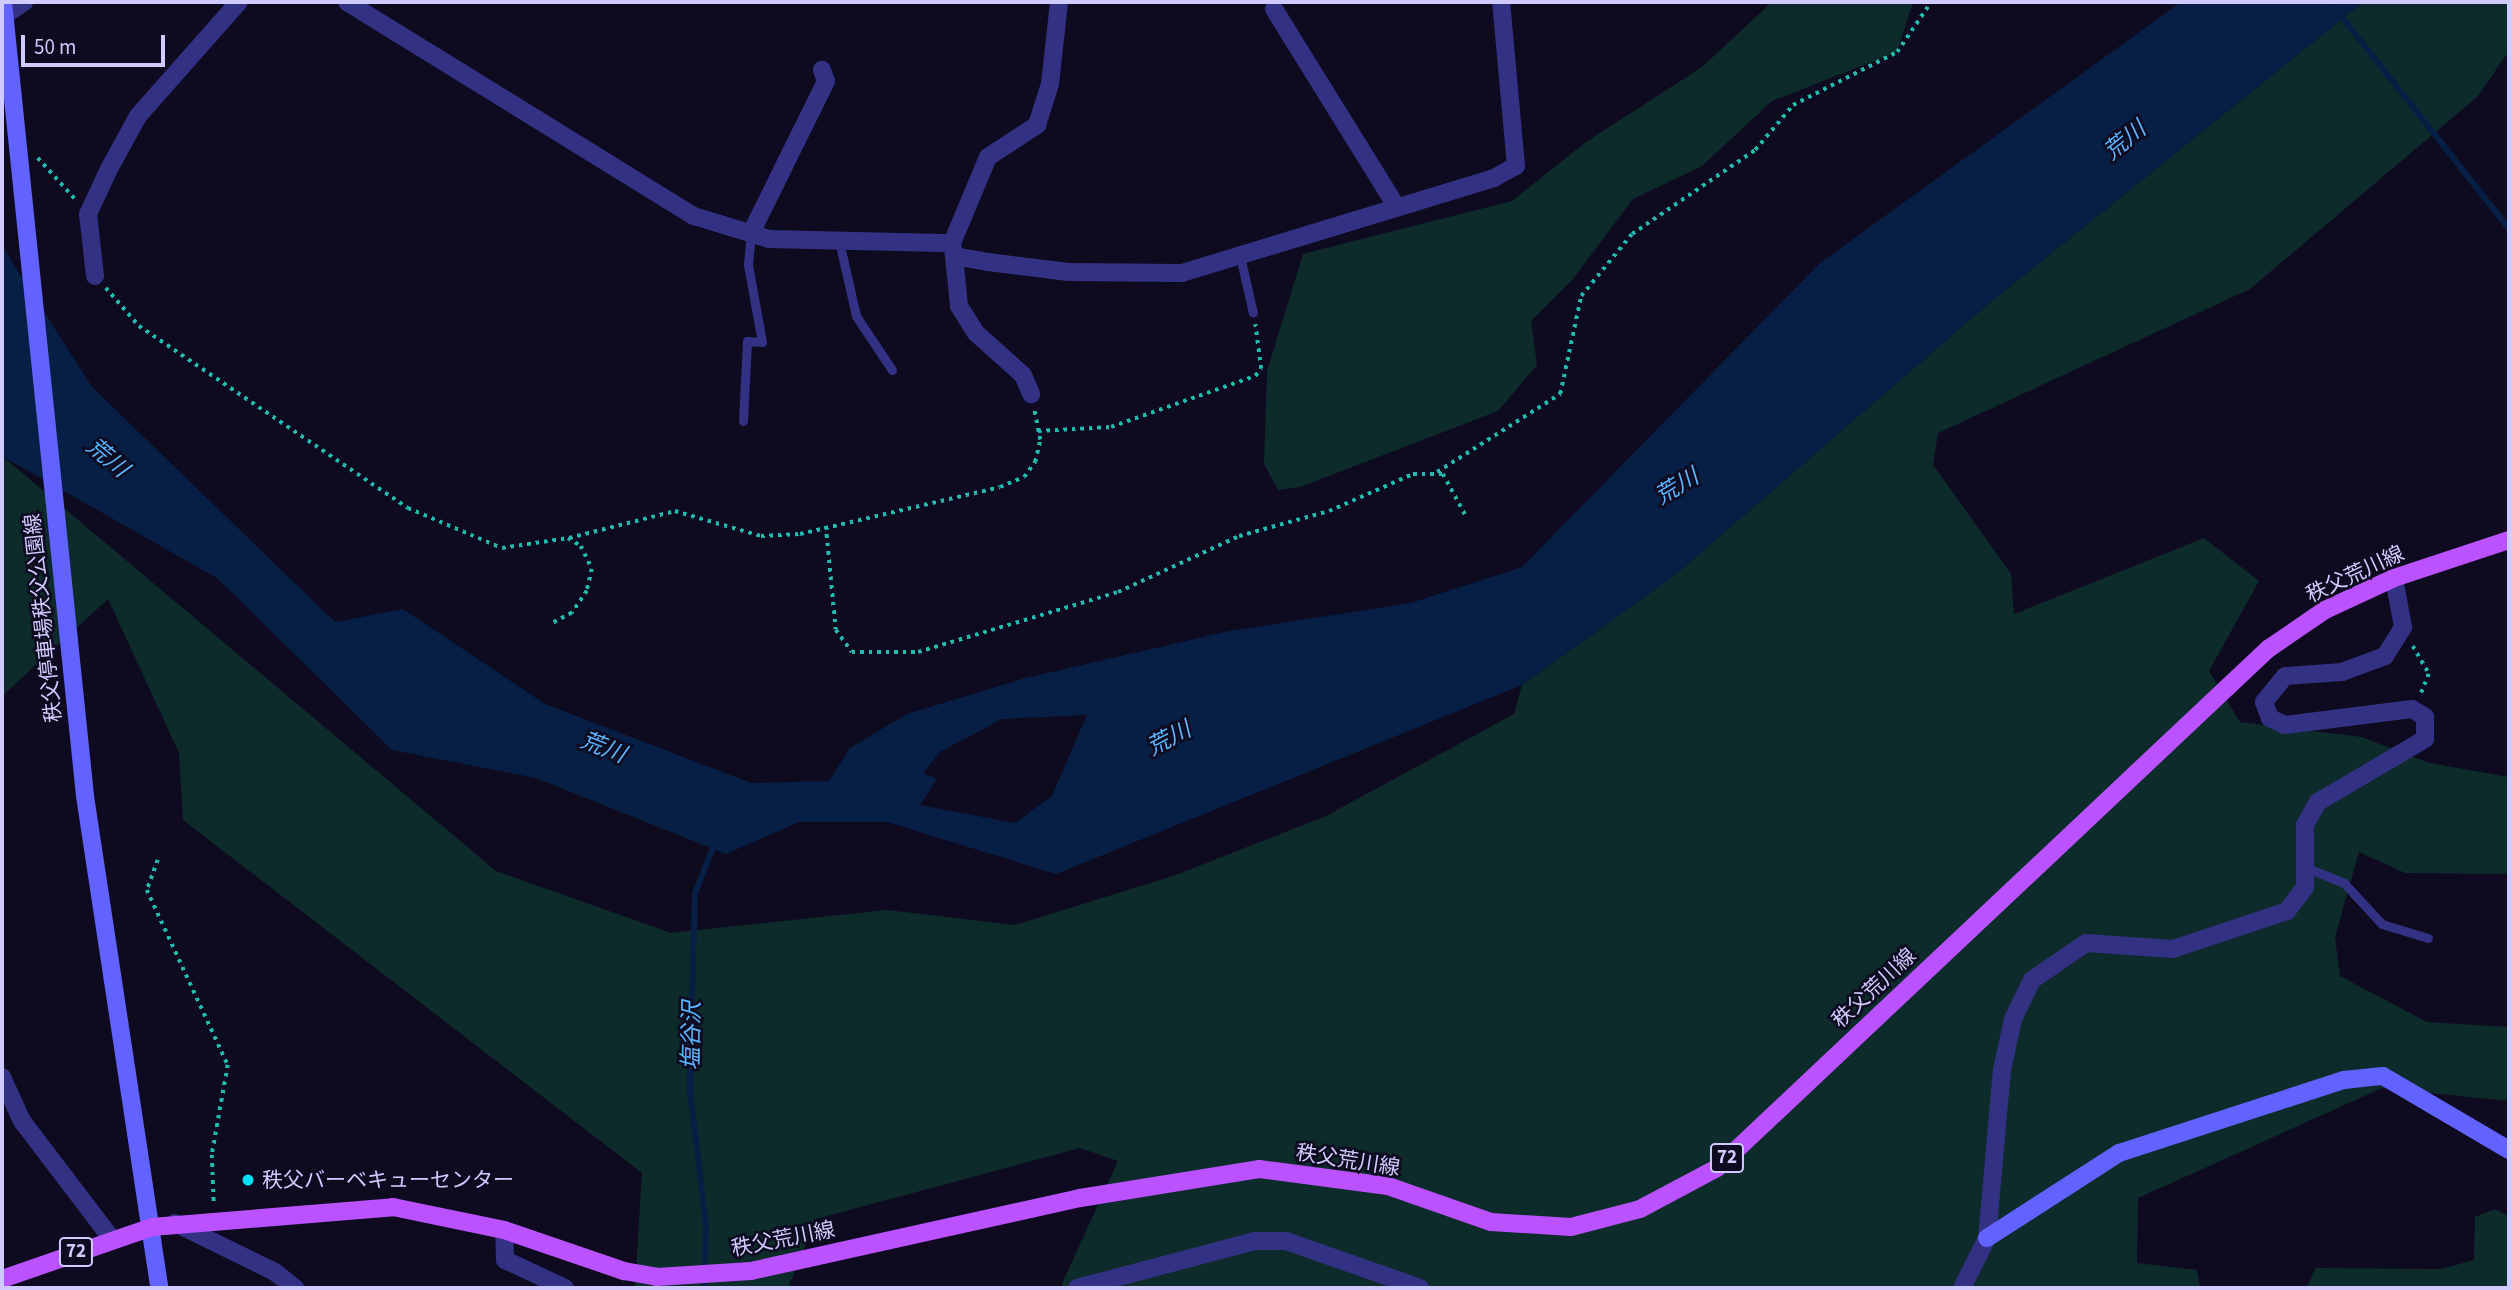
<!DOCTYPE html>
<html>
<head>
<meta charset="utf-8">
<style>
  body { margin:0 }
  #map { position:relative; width:2511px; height:1290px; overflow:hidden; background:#0e0b21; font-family:"Source Sans 3","Noto Sans JP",sans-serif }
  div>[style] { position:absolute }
  .green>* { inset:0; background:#0d2b2a }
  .water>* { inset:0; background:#071f44 }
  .stream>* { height:6px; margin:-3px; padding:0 3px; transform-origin:3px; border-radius:3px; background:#071f44 }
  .path>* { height:3.5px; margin-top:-1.75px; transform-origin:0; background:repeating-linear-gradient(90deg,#22bbae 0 3.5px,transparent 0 8.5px) }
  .lane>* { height:9px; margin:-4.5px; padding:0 4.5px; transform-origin:4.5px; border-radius:4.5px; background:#333184 }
  .street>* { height:18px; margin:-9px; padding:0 9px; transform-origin:9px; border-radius:9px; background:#333184 }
  .secondary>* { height:18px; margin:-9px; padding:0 9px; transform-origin:9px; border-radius:9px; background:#6262ff }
  .primary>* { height:18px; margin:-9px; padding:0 9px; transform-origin:9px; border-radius:9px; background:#ba52ff }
  .secondary-bridge>* { height:18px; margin:-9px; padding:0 9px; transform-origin:9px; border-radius:9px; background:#6262ff }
  .dots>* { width:19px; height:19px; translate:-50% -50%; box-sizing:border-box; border:4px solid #0e0b21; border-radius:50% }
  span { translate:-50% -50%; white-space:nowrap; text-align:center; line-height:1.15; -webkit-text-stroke:5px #0e0b21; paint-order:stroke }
  .shield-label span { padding:2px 5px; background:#0e0b21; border:2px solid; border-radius:5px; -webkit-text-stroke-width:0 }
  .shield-label { font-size:19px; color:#d0cbff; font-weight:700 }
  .street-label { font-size:21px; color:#d0cbff }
  .poi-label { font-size:21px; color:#d0cbff }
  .left { translate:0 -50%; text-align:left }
  .water-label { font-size:23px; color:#59b6ff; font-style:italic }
  .frame { position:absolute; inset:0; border:4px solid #d0cbff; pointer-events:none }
  .scale { position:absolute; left:21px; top:35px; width:144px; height:32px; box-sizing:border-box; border:4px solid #d0cbff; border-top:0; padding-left:9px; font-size:21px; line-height:24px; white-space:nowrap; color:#d0cbff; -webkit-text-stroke:5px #0e0b21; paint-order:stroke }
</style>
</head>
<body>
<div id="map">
  <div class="green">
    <div style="clip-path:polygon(1772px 2px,1913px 2px,1897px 52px,1772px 101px,1702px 166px,1633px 199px,1573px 279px,1531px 321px,1537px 365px,1498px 411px,1300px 487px,1278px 490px,1264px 464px,1267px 371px,1303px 254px,1512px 201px,1586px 142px,1702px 67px)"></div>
    <div style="clip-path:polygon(2363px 2px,2509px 2px,2509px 51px,2477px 97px,2250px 289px,1938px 433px,1933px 465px,2011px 574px,2014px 614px,2204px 538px,2259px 581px,2209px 671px,2240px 722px,2362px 737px,2429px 763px,2509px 777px,2509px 874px,2405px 873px,2359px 852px,2335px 937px,2340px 976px,2427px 1022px,2509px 1027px,2509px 1101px,2382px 1088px,2138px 1198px,2137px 1263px,2197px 1270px,2200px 1288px,1060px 1288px,1118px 1161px,1080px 1148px,816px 1219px,788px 1288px,635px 1288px,642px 1173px,183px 820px,179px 753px,108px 599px,2px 696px,2px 456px,496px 871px,671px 933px,887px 910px,1015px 925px,1176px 875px,1326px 816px,1514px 714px,1522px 685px,1675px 575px,1987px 305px)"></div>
    <div style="clip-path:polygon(2495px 1209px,2509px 1216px,2509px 1288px,2306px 1288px,2316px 1268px,2441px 1269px,2474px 1260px,2475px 1217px)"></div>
  </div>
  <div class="water">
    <div style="clip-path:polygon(evenodd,2181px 2px,2363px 2px,1987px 305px,1675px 575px,1522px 685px,1056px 874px,887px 822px,799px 822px,726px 854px,536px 778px,392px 750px,217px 578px,2px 456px,2px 246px,92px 387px,335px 622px,403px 609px,545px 704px,751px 783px,829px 781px,850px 748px,907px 714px,1022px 679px,1229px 631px,1411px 603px,1522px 567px,1820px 263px,2181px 2px,1087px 715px,1052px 796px,1015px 823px,920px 805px,937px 779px,923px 773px,940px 752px,1002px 719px,1087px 715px)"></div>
  </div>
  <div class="stream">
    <div style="left:2330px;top:2px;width:289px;rotate:51.7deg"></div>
    <div style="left:704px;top:1288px;width:62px;rotate:-88.2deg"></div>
    <div style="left:706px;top:1226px;width:138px;rotate:-96.7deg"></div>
    <div style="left:690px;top:1089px;width:91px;rotate:-88.7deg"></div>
    <div style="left:692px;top:998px;width:105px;rotate:-88.4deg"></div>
    <div style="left:695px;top:893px;width:54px;rotate:-68.2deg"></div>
  </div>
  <div class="path">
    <div style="left:38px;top:158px;width:55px;rotate:47.9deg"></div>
    <div style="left:106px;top:288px;width:50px;rotate:49deg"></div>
    <div style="left:139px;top:326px;width:325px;rotate:34.1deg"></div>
    <div style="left:408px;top:508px;width:102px;rotate:23.1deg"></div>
    <div style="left:502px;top:548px;width:67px;rotate:-8.6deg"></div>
    <div style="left:568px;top:538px;width:15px;rotate:32deg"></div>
    <div style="left:581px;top:546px;width:25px;rotate:64deg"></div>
    <div style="left:592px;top:569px;width:23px;rotate:103deg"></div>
    <div style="left:587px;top:591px;width:27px;rotate:124deg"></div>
    <div style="left:572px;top:613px;width:21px;rotate:152deg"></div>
    <div style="left:1038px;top:431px;width:73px;rotate:-3.1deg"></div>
    <div style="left:1111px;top:427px;width:153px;rotate:-19.5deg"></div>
    <div style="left:1255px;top:376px;width:9px;rotate:-49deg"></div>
    <div style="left:1261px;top:369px;width:45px;rotate:-97.6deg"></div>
    <div style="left:1437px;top:472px;width:146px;rotate:-32.4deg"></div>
    <div style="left:1560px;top:394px;width:100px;rotate:-77.9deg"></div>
    <div style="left:1581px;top:296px;width:80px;rotate:-50.6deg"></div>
    <div style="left:1632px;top:234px;width:149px;rotate:-34.3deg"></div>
    <div style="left:1755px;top:150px;width:59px;rotate:-49.8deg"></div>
    <div style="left:1793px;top:105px;width:117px;rotate:-27deg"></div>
    <div style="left:1897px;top:52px;width:60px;rotate:-55.8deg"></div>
    <div style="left:826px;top:526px;width:104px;rotate:84.5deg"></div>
    <div style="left:836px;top:630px;width:27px;rotate:54deg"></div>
    <div style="left:852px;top:652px;width:66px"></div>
    <div style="left:918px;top:652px;width:209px;rotate:-16.7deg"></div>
    <div style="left:1118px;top:592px;width:133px;rotate:-24.8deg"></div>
    <div style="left:1239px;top:536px;width:93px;rotate:-15.5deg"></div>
    <div style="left:1329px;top:511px;width:92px;rotate:-23.8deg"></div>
    <div style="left:1413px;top:474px;width:30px"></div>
    <div style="left:1443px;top:474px;width:50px;rotate:61.4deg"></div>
    <div style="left:569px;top:538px;width:109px;rotate:-14.3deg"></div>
    <div style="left:675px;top:511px;width:90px;rotate:16.2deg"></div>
    <div style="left:761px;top:536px;width:39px;rotate:-3deg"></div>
    <div style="left:800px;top:534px;width:205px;rotate:-13.2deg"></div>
    <div style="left:1000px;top:487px;width:26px;rotate:-23deg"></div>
    <div style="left:1024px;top:477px;width:19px;rotate:-54deg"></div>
    <div style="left:1035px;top:462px;width:23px;rotate:-77deg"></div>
    <div style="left:1040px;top:440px;width:31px;rotate:-101deg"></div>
    <div style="left:2413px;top:646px;width:32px;rotate:60deg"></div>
    <div style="left:2429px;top:674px;width:24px;rotate:112deg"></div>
    <div style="left:158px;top:860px;width:32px;rotate:110deg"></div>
    <div style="left:147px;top:890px;width:193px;rotate:65.2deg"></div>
    <div style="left:228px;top:1065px;width:91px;rotate:100.1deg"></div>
    <div style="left:212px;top:1155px;width:49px;rotate:87.7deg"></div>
  </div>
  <div class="lane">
    <div style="left:839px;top:241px;width:77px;rotate:77.2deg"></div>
    <div style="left:856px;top:316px;width:65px;rotate:56.3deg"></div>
    <div style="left:1240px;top:256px;width:58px;rotate:77.2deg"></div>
    <div style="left:743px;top:421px;width:80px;rotate:-87.1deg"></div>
    <div style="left:747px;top:341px;width:15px;rotate:4deg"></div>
    <div style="left:762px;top:342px;width:78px;rotate:-100.3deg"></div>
    <div style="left:748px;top:265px;width:32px;rotate:-85deg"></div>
    <div style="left:2307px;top:868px;width:40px;rotate:22deg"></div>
    <div style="left:2344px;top:883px;width:56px;rotate:47.2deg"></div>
    <div style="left:2382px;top:924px;width:48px;rotate:16.9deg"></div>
  </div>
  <div class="street">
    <div style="left:347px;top:2px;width:408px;rotate:31.7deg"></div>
    <div style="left:694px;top:216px;width:78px;rotate:17deg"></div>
    <div style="left:769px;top:239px;width:183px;rotate:1.3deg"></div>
    <div style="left:952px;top:243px;width:93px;rotate:-67.3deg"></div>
    <div style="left:988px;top:157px;width:59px;rotate:-33.1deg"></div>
    <div style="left:1037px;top:125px;width:43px;rotate:-72.4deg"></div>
    <div style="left:1050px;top:84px;width:82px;rotate:-83.7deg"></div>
    <div style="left:1274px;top:9px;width:232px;rotate:58.2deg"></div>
    <div style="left:2px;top:17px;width:27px;rotate:-34deg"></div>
    <div style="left:751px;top:233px;width:169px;rotate:-63.7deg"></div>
    <div style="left:826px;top:81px;width:12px;rotate:-110deg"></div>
    <div style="left:952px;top:243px;width:13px;rotate:81deg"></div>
    <div style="left:954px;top:256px;width:35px;rotate:10deg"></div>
    <div style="left:988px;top:262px;width:81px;rotate:7.1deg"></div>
    <div style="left:1068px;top:272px;width:114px;rotate:0.5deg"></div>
    <div style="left:1182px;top:273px;width:326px;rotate:-16.9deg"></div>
    <div style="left:1494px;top:178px;width:25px;rotate:-29deg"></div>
    <div style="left:1516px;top:166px;width:165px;rotate:-95.2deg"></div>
    <div style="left:954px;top:256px;width:50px;rotate:84.3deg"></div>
    <div style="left:959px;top:306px;width:32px;rotate:58deg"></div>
    <div style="left:976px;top:333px;width:63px;rotate:41.8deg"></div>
    <div style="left:1023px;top:375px;width:21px;rotate:67deg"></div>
    <div style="left:95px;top:276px;width:62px;rotate:-96.4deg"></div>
    <div style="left:88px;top:214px;width:50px;rotate:-65deg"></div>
    <div style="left:109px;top:169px;width:60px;rotate:-61.3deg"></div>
    <div style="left:138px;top:116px;width:152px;rotate:-48.5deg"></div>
    <div style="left:2px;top:1077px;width:48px;rotate:65.6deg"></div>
    <div style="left:22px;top:1121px;width:147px;rotate:52.7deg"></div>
    <div style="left:175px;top:1223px;width:111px;rotate:26.1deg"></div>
    <div style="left:275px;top:1272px;width:26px;rotate:39deg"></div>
    <div style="left:504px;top:1230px;width:30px;rotate:88deg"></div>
    <div style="left:505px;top:1260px;width:66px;rotate:25deg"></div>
    <div style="left:1077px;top:1288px;width:184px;rotate:-14.8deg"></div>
    <div style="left:1255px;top:1241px;width:31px"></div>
    <div style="left:1286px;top:1241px;width:142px;rotate:19.3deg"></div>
    <div style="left:1962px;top:1288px;width:56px;rotate:-63.4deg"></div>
    <div style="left:1987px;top:1238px;width:169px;rotate:-84.9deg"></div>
    <div style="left:2002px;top:1070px;width:52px;rotate:-77.8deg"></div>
    <div style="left:2013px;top:1019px;width:43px;rotate:-64deg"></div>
    <div style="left:2032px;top:980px;width:65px;rotate:-34.4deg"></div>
    <div style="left:2086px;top:943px;width:87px;rotate:3.9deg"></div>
    <div style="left:2173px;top:949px;width:120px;rotate:-18.4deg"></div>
    <div style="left:2287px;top:911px;width:30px;rotate:-53deg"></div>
    <div style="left:2305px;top:887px;width:62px;rotate:-90deg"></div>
    <div style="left:2305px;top:825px;width:26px;rotate:-61deg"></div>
    <div style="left:2318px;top:802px;width:124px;rotate:-30.5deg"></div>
    <div style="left:2425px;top:739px;width:22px;rotate:-90deg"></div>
    <div style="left:2425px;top:717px;width:15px;rotate:-148deg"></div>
    <div style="left:2412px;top:709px;width:128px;rotate:172.8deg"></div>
    <div style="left:2285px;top:725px;width:17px;rotate:-155deg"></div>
    <div style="left:2270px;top:718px;width:17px;rotate:-111deg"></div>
    <div style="left:2264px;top:702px;width:33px;rotate:-51deg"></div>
    <div style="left:2285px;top:676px;width:57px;rotate:-4deg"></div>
    <div style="left:2342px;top:672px;width:46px;rotate:-20.4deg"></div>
    <div style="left:2385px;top:656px;width:34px;rotate:-58deg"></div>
    <div style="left:2403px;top:627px;width:50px;rotate:-100.4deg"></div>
  </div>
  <div class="secondary">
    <div style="left:85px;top:796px;width:498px;rotate:81.4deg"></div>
    <div style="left:1987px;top:1238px;width:157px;rotate:-32.8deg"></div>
    <div style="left:2119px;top:1153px;width:237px;rotate:-18deg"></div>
    <div style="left:2344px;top:1080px;width:39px;rotate:-6deg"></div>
    <div style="left:2383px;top:1076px;width:146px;rotate:30.4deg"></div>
  </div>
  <div class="primary">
    <div style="left:2px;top:1279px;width:159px;rotate:-19.1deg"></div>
    <div style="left:152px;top:1227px;width:242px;rotate:-4.7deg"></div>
    <div style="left:393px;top:1207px;width:113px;rotate:11.7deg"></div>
    <div style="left:504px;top:1230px;width:127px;rotate:18.9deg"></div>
    <div style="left:624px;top:1271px;width:34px;rotate:10deg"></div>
    <div style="left:657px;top:1277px;width:94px;rotate:-3.7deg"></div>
    <div style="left:751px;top:1271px;width:337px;rotate:-12.5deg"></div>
    <div style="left:1080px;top:1198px;width:181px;rotate:-9.2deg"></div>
    <div style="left:1259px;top:1169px;width:130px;rotate:7.5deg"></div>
    <div style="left:1388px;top:1186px;width:109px;rotate:19.3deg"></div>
    <div style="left:1491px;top:1222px;width:80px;rotate:3.6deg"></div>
    <div style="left:1571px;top:1227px;width:71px;rotate:-14.6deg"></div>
    <div style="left:1640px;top:1209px;width:87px;rotate:-28deg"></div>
    <div style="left:1717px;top:1168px;width:757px;rotate:-43.29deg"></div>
    <div style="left:2268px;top:649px;width:69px;rotate:-34.4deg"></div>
    <div style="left:2325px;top:610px;width:76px;rotate:-24.9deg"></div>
    <div style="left:2394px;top:578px;width:121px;rotate:-18.3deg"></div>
  </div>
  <div class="secondary-bridge">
    <div style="left:3px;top:2px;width:798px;rotate:84.1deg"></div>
  </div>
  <div class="dots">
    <div style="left:248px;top:1180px;background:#00e3f6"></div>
  </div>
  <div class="shield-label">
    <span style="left:1727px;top:1158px">72</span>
    <span style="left:76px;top:1252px">72</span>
  </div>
  <div class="street-label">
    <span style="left:2355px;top:574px;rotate:-25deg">秩父荒川線</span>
    <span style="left:43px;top:618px;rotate:-96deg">秩父停車場秩父公園線</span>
    <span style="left:1874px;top:988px;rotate:-43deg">秩父荒川線</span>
    <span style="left:1348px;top:1160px;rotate:9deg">秩父荒川線</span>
    <span style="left:783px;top:1239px;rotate:-11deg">秩父荒川線</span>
  </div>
  <div class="poi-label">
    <span class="left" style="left:262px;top:1180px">秩父バーベキューセンター</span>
  </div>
  <div class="water-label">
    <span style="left:2125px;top:141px;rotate:-39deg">荒川</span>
    <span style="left:107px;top:458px;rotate:40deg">荒川</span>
    <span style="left:1677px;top:487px;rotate:-31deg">荒川</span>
    <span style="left:1169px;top:739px;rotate:-28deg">荒川</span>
    <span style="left:603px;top:748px;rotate:21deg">荒川</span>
    <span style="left:692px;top:1036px;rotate:-89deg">塩谷沢</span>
  </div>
  <div class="frame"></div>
  <div class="scale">50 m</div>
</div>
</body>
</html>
